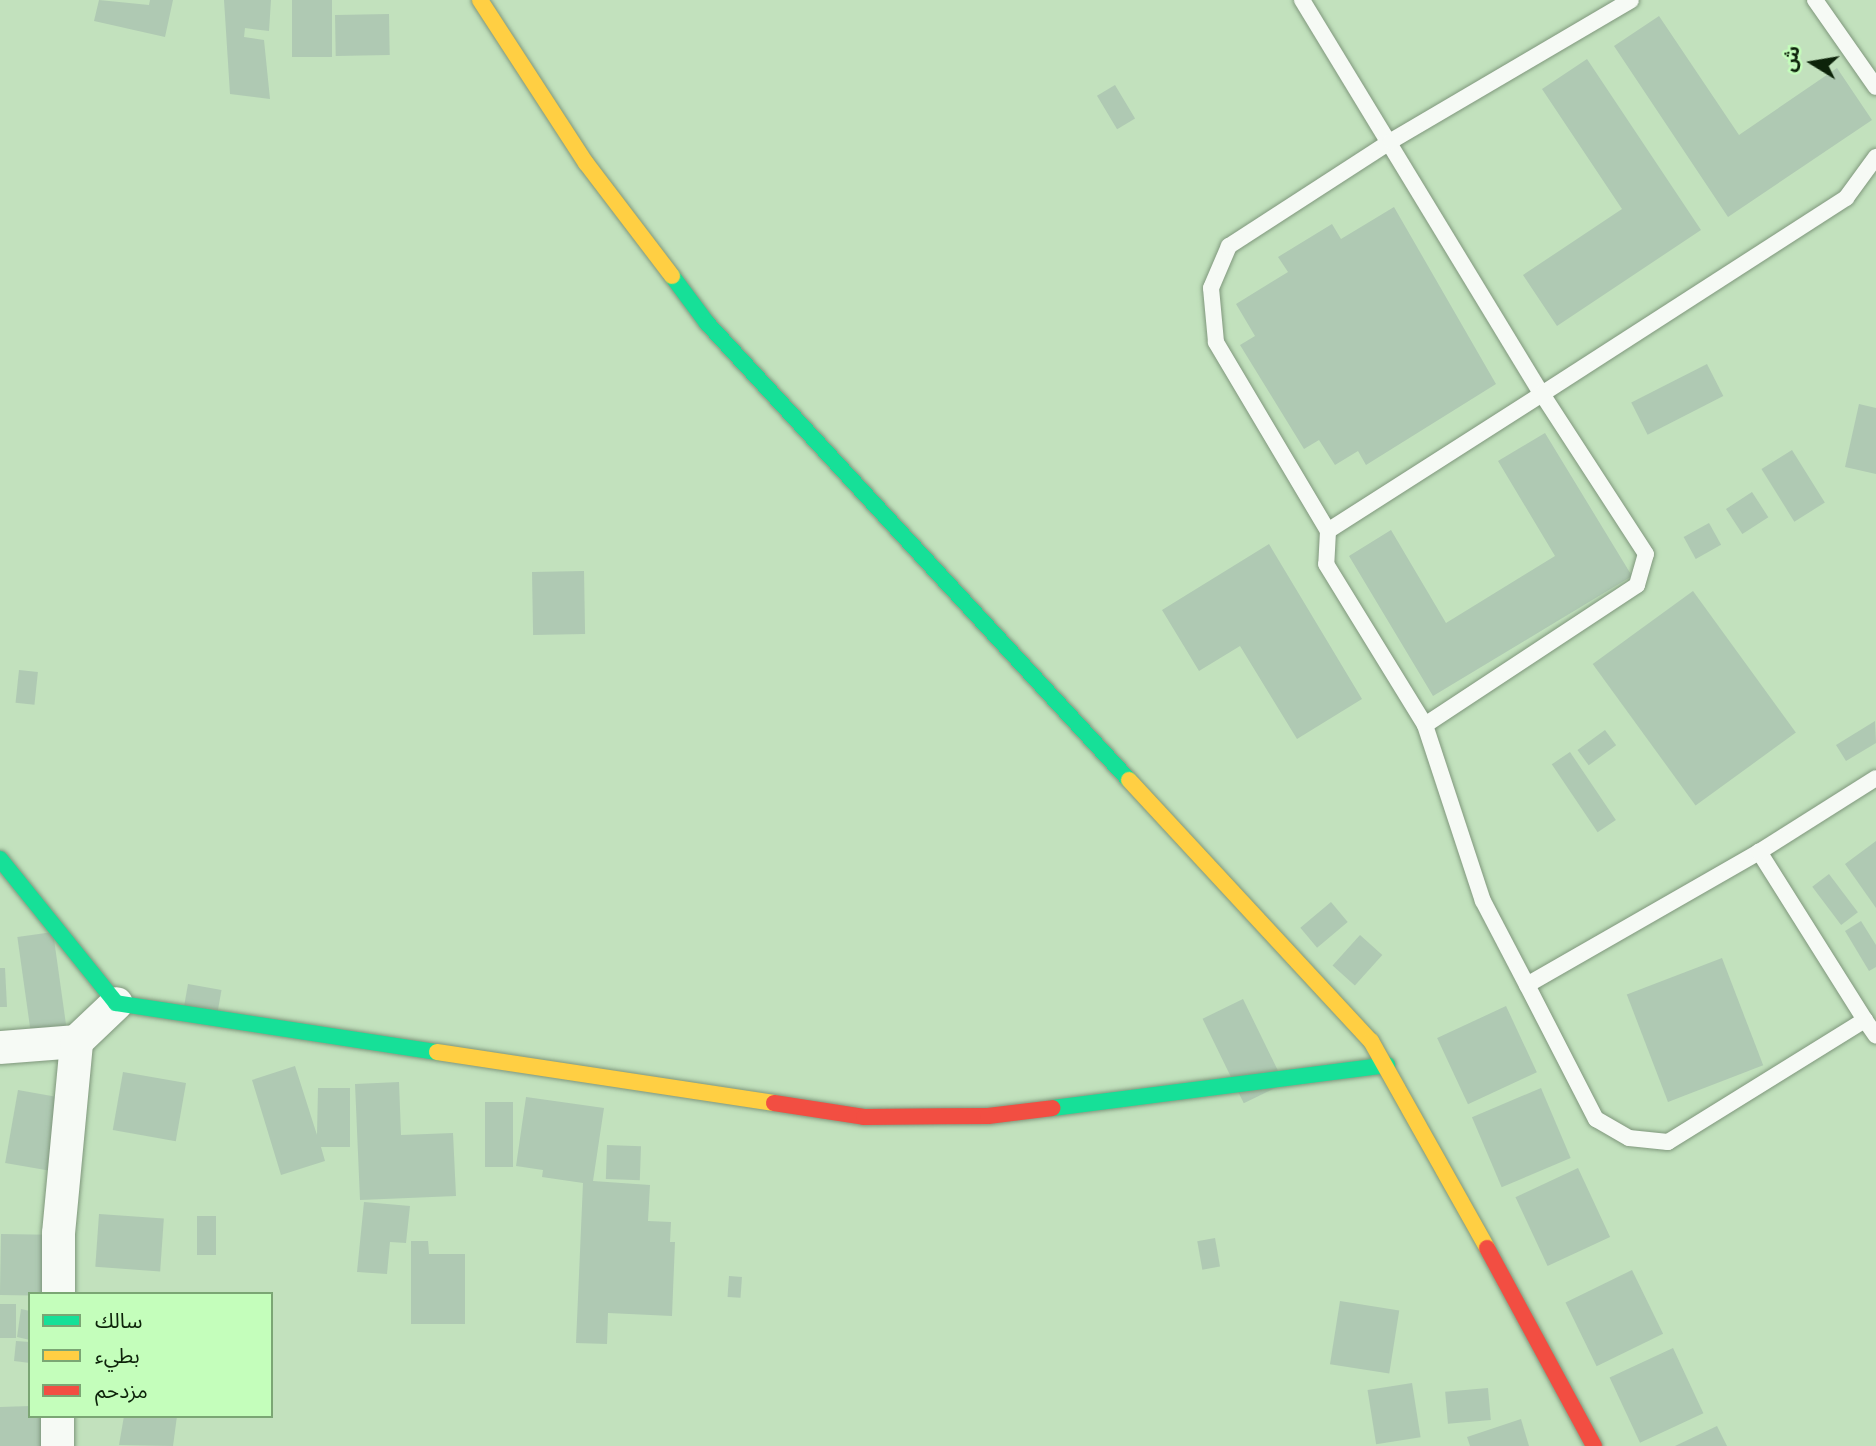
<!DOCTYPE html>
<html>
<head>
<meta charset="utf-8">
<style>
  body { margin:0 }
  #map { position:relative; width:1876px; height:1446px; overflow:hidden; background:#c2e1bd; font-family:Overpass,"Noto Sans Arabic",sans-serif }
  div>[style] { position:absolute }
  .building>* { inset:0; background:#afc9b3; transform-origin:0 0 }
  .roads { filter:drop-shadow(0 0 2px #7f977c) drop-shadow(0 0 2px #7f977c) }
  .lane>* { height:16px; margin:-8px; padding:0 8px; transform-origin:8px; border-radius:8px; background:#f6faf5 }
  .street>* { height:33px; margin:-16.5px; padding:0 16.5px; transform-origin:16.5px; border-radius:16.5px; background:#f6faf5 }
  .fast>* { height:16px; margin:-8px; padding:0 8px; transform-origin:8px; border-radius:8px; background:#16e098 }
  .slow>* { height:16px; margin:-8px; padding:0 8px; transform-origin:8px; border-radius:8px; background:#ffcf43 }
  .jam>* { height:16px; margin:-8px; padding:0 8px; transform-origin:8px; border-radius:8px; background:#f24e42 }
  span { translate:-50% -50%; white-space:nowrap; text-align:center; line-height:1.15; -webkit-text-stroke:6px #c4febb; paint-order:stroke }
  .legend { position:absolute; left:28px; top:1292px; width:245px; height:126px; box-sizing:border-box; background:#c4febb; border:2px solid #7ba674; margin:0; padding:9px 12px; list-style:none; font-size:21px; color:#0d230a }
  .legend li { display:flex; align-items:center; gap:14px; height:35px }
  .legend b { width:35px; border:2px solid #7ba674 }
  .north { position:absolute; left:1778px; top:28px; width:70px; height:70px; -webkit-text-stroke:5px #c4febb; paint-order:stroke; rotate:281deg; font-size:19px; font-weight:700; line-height:28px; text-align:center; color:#0d230a }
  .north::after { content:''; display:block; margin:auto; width:24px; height:32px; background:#0d230a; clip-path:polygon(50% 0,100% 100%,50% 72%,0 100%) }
</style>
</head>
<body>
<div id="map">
  <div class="building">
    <div style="clip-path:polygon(99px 0,149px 5px,150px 0,173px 0,165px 37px,94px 21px)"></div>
    <div style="clip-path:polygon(224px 0,271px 0,269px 31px,245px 28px,244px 37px,264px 40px,270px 99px,230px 94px)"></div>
    <div style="left:292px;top:0;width:40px;height:57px"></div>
    <div style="left:389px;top:14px;width:41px;height:54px;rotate:89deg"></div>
    <div style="clip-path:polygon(1659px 16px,1739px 135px,1837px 68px,1872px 120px,1728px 217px,1614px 46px)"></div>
    <div style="clip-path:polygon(1587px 59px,1701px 230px,1557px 326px,1523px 275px,1622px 209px,1542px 89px)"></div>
    <div style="left:1115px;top:85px;width:39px;height:21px;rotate:59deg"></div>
    <div style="clip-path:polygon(1394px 207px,1496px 384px,1366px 465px,1358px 451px,1335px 465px,1319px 440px,1304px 449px,1240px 345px,1255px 336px,1236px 304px,1288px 272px,1278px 257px,1332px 224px,1341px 239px)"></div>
    <div style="left:1707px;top:364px;width:36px;height:85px;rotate:63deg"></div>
    <div style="clip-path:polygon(1859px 404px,1876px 408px,1876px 474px,1845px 467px)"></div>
    <div style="clip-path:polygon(1545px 433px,1632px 576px,1433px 696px,1349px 556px,1391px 530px,1446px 623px,1555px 556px,1498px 461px)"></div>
    <div style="left:1792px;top:450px;width:62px;height:36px;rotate:58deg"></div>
    <div style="left:1752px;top:492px;width:30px;height:31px;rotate:57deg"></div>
    <div style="left:1709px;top:523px;width:25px;height:29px;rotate:61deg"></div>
    <div style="clip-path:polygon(1269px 544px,1362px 699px,1297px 739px,1240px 646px,1199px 671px,1162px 610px)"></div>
    <div style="left:584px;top:571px;width:63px;height:52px;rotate:89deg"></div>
    <div style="left:1693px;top:591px;width:175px;height:124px;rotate:54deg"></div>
    <div style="left:19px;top:670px;width:19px;height:33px;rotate:6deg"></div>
    <div style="clip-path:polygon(1875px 721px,1876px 743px,1846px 761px,1836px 745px)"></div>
    <div style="left:1605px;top:730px;width:19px;height:34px;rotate:54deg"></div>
    <div style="left:1570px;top:752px;width:82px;height:22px;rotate:56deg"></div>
    <div style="clip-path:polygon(1876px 841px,1876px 908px,1845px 864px)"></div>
    <div style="left:1829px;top:874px;width:48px;height:21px;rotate:53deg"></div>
    <div style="left:1331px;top:902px;width:26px;height:40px;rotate:50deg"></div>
    <div style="clip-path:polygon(1861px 921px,1876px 945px,1876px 967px,1869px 971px,1845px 931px)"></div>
    <div style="left:53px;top:932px;width:105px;height:36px;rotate:82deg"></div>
    <div style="left:1360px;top:935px;width:30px;height:41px;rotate:42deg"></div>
    <div style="left:1722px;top:958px;width:115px;height:102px;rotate:69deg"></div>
    <div style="clip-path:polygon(0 968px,5px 968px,7px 1007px,0 1007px)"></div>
    <div style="left:188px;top:984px;width:34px;height:33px;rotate:10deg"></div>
    <div style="left:1243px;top:999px;width:94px;height:45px;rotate:64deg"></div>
    <div style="left:1506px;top:1006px;width:73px;height:76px;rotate:65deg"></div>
    <div style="clip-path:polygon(295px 1066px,317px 1135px,318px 1088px,350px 1088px,350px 1147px,321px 1147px,325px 1161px,281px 1175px,252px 1080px)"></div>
    <div style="left:123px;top:1072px;width:64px;height:59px;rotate:10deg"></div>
    <div style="clip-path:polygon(399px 1082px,401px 1135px,453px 1133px,456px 1196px,360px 1200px,355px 1084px)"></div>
    <div style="left:1541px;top:1088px;width:76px;height:75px;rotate:67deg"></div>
    <div style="left:18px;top:1090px;width:47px;height:74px;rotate:10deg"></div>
    <div style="clip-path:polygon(526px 1097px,604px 1108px,593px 1181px,650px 1185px,648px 1221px,671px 1222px,670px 1242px,675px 1242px,672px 1316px,608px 1313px,607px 1344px,576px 1343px,583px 1183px,542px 1177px,543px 1170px,516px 1166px)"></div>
    <div style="left:485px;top:1102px;width:28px;height:65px"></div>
    <div style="left:607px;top:1145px;width:34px;height:34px;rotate:2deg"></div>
    <div style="left:1578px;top:1168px;width:76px;height:69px;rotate:65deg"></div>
    <div style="clip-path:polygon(364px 1202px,410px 1206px,406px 1243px,390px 1242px,387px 1274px,357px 1272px)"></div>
    <div style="left:99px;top:1214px;width:65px;height:53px;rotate:4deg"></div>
    <div style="left:197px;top:1216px;width:19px;height:39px"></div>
    <div style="left:1px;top:1234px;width:47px;height:61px;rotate:1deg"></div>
    <div style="left:1215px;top:1238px;width:29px;height:18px;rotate:80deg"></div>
    <div style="clip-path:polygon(411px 1241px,428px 1241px,429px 1254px,465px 1254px,465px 1324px,411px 1324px)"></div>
    <div style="left:1632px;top:1270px;width:71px;height:74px;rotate:64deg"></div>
    <div style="left:729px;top:1276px;width:13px;height:21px;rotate:4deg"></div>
    <div style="left:1340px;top:1301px;width:60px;height:64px;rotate:9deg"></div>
    <div style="left:0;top:1304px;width:16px;height:34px"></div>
    <div style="clip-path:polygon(21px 1309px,30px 1311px,30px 1340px,17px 1337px)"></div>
    <div style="clip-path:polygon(16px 1341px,30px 1342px,30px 1363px,14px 1361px)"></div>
    <div style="left:1673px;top:1348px;width:72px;height:70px;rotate:65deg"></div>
    <div style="left:1412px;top:1383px;width:55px;height:45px;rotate:81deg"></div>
    <div style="left:1488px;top:1388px;width:32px;height:43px;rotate:85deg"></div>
    <div style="clip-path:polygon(30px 1406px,30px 1416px,43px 1416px,43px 1446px,0 1446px,0 1407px)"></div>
    <div style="clip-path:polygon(124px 1416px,177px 1416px,173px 1446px,119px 1445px)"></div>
    <div style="clip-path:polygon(1521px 1419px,1529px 1446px,1470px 1446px,1467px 1437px)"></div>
    <div style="clip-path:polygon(1717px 1426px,1727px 1446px,1675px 1446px)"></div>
  </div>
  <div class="roads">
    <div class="lane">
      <div style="left:1302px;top:0;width:461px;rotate:58.7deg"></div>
      <div style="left:1542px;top:394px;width:362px;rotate:-32.8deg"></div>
      <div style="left:1846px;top:198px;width:51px;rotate:-53.8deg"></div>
      <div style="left:1815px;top:0;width:106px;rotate:55deg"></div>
      <div style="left:1328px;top:531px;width:33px;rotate:93deg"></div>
      <div style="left:1326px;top:564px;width:189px;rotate:58.4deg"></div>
      <div style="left:1425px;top:725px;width:254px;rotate:-33.4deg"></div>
      <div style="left:1637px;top:585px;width:32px;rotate:-74deg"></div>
      <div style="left:1646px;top:554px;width:191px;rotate:-123deg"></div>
      <div style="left:1542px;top:394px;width:254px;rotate:147.4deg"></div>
      <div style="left:1328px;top:531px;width:220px;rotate:-120.7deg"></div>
      <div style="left:1216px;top:342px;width:54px;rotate:-95.3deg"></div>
      <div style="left:1211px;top:288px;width:46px;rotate:-66.8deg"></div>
      <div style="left:1229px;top:246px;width:193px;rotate:-32.9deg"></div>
      <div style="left:1391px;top:141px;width:278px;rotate:-30.4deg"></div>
      <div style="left:1425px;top:725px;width:185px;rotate:71.8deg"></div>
      <div style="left:1483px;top:901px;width:95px;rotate:62.4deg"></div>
      <div style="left:1527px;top:985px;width:151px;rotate:62.8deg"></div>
      <div style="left:1596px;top:1119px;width:38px;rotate:30deg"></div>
      <div style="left:1629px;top:1138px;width:39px;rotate:6deg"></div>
      <div style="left:1668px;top:1142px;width:232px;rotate:-31.8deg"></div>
      <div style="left:1865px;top:1020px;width:199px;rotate:-122.2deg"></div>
      <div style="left:1759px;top:852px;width:267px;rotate:150.2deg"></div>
      <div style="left:1759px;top:852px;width:138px;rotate:-32.3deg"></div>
      <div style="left:1865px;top:1020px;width:19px;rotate:55deg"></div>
    </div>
    <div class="street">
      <div style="left:0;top:1047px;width:76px;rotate:-4.5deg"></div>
      <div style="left:58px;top:1294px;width:61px;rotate:-90deg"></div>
      <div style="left:58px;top:1233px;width:193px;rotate:-84.6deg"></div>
      <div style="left:76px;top:1041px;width:55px;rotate:-43.5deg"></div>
      <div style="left:57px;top:1446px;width:30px;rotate:-90deg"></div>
    </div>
    <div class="fast">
      <div style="left:672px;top:276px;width:59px;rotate:53.3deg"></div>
      <div style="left:707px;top:323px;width:622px;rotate:47.28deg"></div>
      <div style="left:0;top:859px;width:185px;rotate:51.1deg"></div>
      <div style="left:116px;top:1003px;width:325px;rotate:8.7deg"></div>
      <div style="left:1053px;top:1108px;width:337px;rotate:-7.3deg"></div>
    </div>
    <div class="slow">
      <div style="left:480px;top:0;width:194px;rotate:57deg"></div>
      <div style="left:586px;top:163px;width:142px;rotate:52.7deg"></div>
      <div style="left:1129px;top:780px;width:356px;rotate:47.2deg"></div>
      <div style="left:1371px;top:1041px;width:237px;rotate:60.7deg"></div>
      <div style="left:437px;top:1052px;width:341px;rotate:8.6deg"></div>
    </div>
    <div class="jam">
      <div style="left:774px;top:1103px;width:91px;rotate:8.8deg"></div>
      <div style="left:864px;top:1117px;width:124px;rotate:-0.5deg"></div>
      <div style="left:988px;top:1116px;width:65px;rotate:-7deg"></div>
      <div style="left:1487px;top:1248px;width:225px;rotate:61.6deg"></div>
    </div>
  </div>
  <ul class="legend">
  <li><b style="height:9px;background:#16e098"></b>سالك</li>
  <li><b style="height:9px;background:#ffcf43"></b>بطيء</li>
  <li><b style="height:9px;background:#f24e42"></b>مزدحم</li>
  </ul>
  <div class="north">ش</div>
</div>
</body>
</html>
